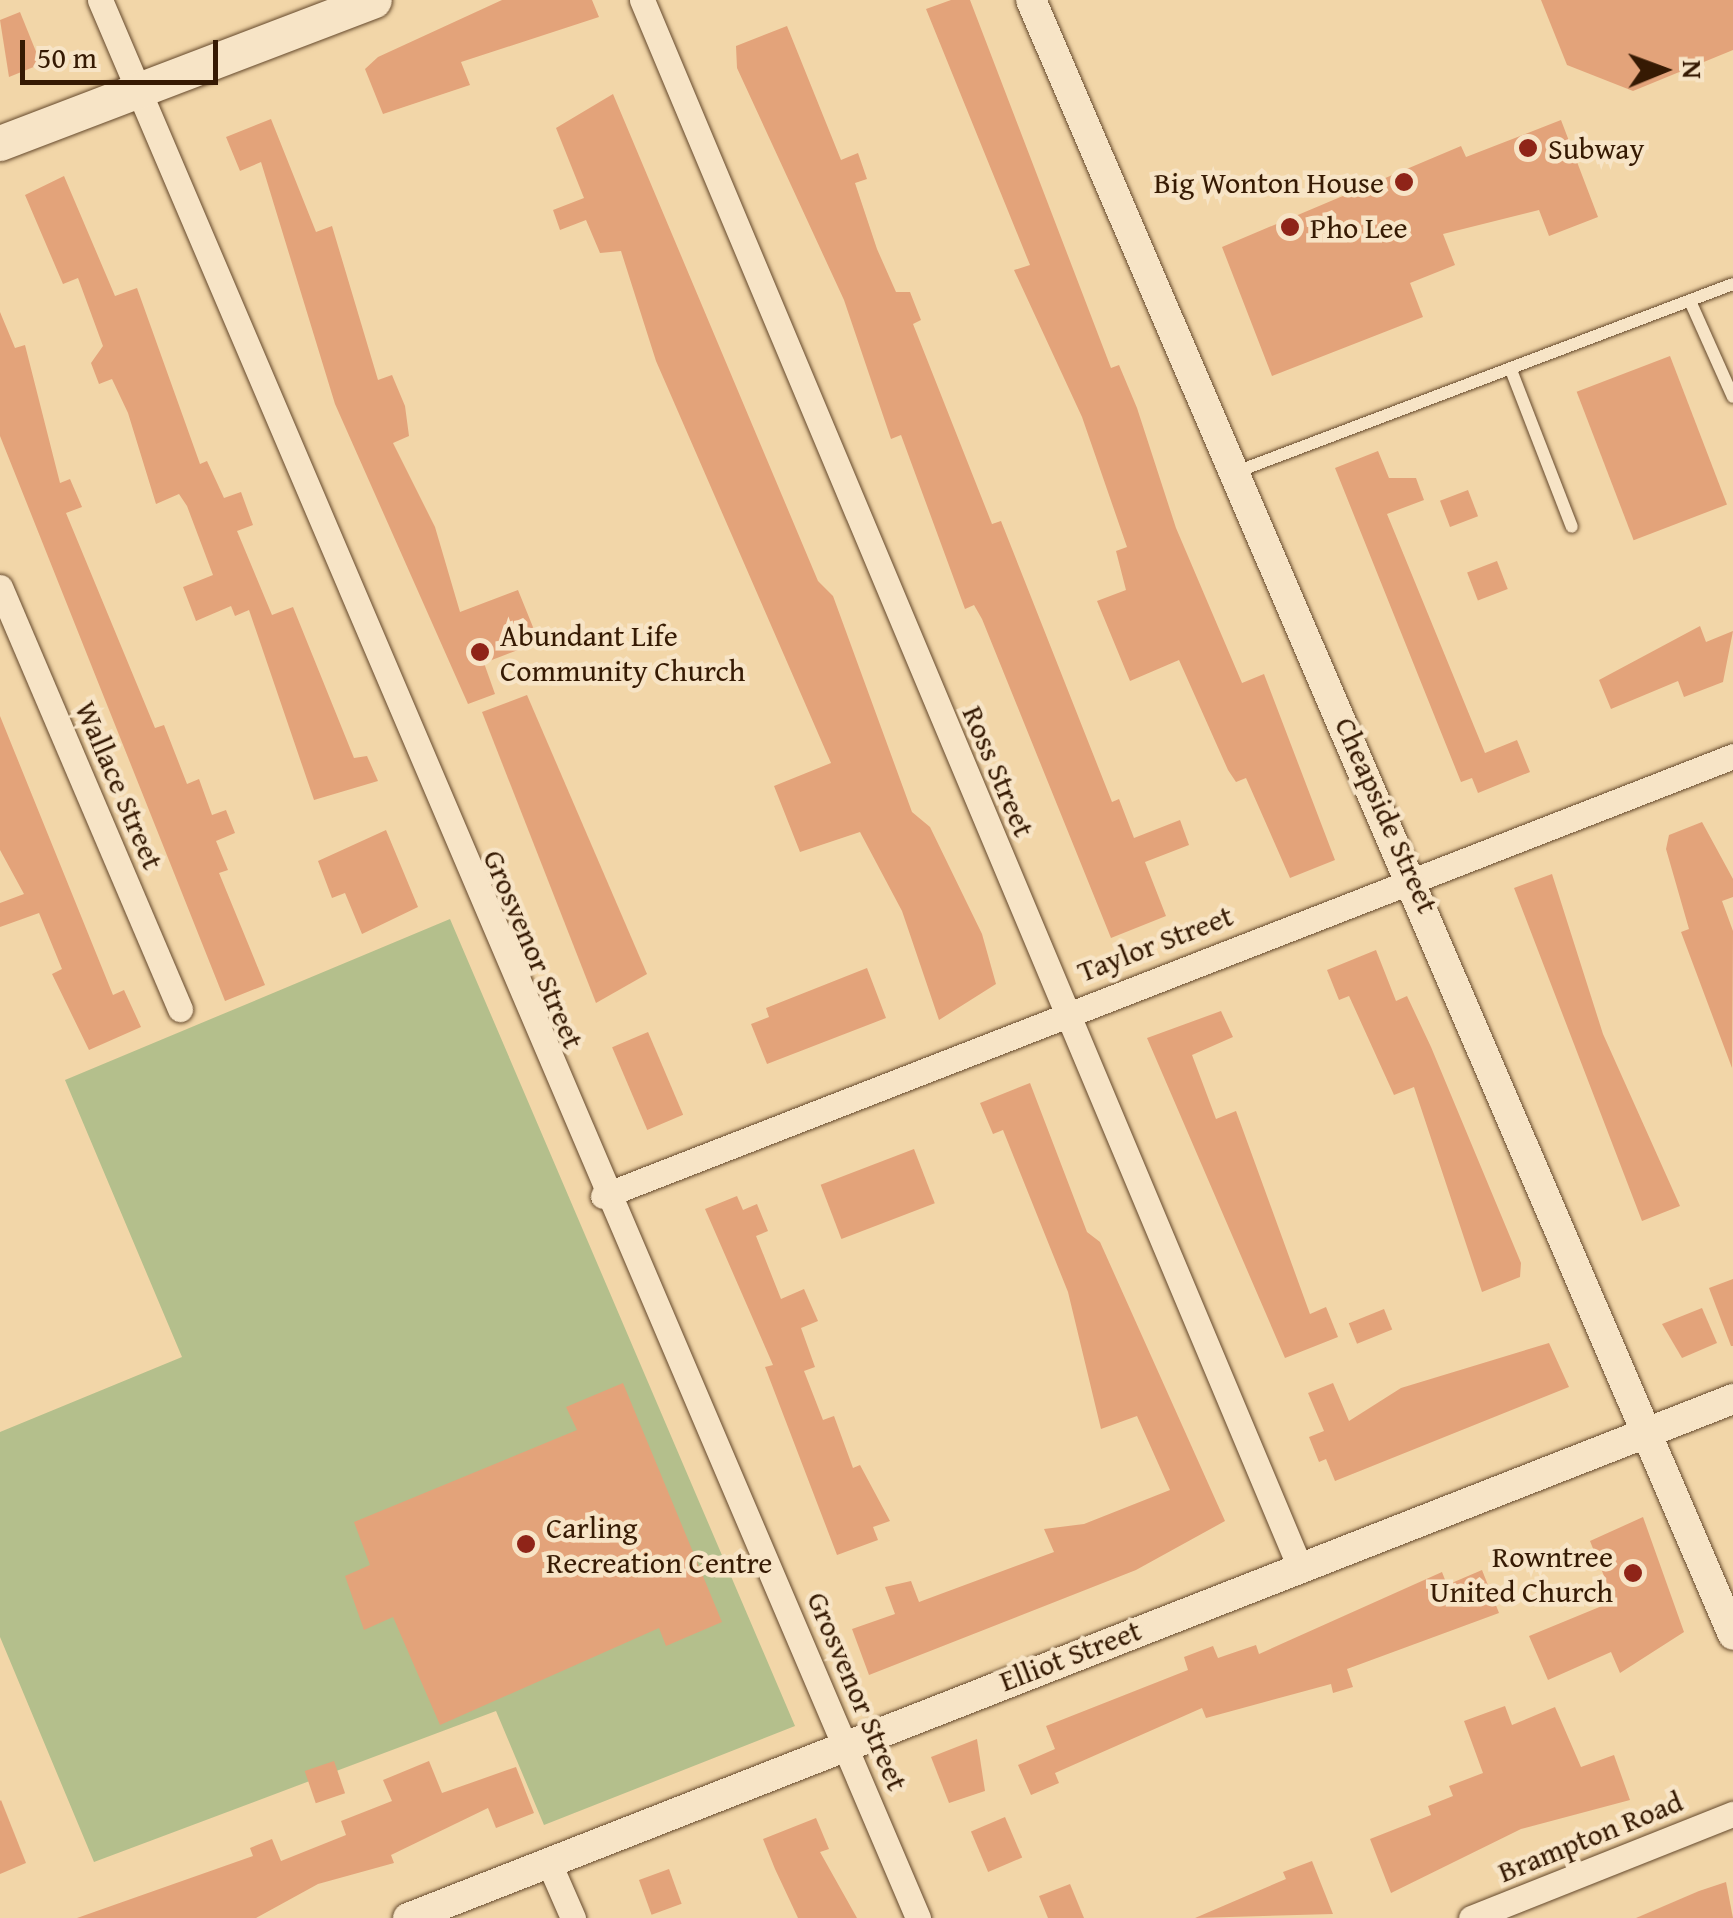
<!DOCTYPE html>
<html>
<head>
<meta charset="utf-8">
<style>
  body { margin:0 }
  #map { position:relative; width:1733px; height:1918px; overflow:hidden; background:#f2d6a8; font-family:"Gentium Book Plus",serif }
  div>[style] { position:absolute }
  .green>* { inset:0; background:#b4bf8c }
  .building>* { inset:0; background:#e3a37a; transform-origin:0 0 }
  .roads { filter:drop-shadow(0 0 2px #65492c) drop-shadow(0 0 2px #65492c) }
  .service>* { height:12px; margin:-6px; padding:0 6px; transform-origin:6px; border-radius:6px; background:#f7e4c6 }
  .minor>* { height:25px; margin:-12.5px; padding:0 12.5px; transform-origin:12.5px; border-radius:12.5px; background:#f7e4c6 }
  .tertiary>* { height:30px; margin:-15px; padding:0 15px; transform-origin:15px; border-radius:15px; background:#f7e4c6 }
  .secondary>* { height:35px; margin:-17.5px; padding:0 17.5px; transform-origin:17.5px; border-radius:17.5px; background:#f7e4c6 }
  .dots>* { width:28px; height:28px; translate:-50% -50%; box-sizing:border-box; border:5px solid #f7e4c6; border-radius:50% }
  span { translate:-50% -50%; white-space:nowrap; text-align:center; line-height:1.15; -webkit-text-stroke:9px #f7e4c6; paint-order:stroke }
  .poi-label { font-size:30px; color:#361a03 }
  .left { translate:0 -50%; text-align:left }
  .right { translate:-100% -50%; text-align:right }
  .street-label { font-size:30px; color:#361a03 }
  .north { position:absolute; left:1613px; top:20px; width:100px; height:100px; -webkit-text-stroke:8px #f7e4c6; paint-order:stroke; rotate:89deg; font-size:28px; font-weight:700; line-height:40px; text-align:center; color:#361a03 }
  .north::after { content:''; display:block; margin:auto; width:35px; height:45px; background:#361a03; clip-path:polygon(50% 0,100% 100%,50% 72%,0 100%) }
  .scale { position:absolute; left:20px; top:40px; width:198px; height:45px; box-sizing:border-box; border:5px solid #361a03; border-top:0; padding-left:12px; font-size:30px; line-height:35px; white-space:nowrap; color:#361a03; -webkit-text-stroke:8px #f7e4c6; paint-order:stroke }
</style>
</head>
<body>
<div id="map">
  <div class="green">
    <div style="clip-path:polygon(450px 919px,795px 1726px,544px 1825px,496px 1711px,94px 1862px,0 1637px,0 1432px,182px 1357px,65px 1080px)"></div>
  </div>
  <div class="building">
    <div style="clip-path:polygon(502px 0,592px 0,599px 17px,461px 62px,470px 85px,383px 114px,365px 69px,378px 57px)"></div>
    <div style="clip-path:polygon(951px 0,970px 0,1111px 368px,1119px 365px,1137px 408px,1176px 528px,1242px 683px,1264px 674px,1335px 860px,1290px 878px,1246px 778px,1236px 782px,1228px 770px,1179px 660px,1130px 681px,1097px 601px,1126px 590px,1116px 551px,1127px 547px,1082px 417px,1014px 270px,1030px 265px,926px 9px)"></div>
    <div style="clip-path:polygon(1541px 0,1733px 0,1733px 50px,1633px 91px,1567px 65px)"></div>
    <div style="clip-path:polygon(20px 12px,41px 64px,9px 77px,0 20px)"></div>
    <div style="clip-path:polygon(787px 26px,841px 160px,858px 153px,867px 179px,855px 183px,877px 249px,896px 292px,910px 292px,921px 320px,913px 324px,992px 524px,1001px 521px,1112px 802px,1119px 799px,1134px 838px,1180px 820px,1189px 845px,1145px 862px,1166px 916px,1111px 938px,982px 619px,974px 605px,965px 609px,901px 435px,891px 439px,844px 300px,737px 68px,736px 46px)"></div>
    <div style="clip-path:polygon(613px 94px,818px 581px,833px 596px,912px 812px,930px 827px,982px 934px,996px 984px,939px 1020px,902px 911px,860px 832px,800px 852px,774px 786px,831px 763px,656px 361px,621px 251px,600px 253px,586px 220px,560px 230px,553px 210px,584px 198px,556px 128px)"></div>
    <div style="clip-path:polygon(271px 119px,316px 232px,332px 226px,378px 380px,392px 375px,405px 406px,409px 436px,393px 443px,435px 527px,460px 612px,518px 590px,539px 642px,484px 663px,495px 694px,468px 704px,335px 404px,261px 162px,240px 171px,226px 137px)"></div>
    <div style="clip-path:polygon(1561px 120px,1598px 217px,1549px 236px,1539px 210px,1443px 234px,1455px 265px,1410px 283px,1423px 317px,1272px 376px,1222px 247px,1461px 146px,1466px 157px)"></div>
    <div style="clip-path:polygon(64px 176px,115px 296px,137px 288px,200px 464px,207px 461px,224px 498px,241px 492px,253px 525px,237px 531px,272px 615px,293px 607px,354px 758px,367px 756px,378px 781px,314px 800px,249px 610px,235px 616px,231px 606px,196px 621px,183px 587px,213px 575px,187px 506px,179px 494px,156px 504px,128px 413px,112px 379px,99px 384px,91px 363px,103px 346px,78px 278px,63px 284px,25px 195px)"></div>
    <div style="clip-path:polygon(0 312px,15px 348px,25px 345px,60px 483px,70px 479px,82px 507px,66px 513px,155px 728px,164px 725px,187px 784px,199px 779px,212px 815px,226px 810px,235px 833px,216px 841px,228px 870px,219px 873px,265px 985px,225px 1001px,0 436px)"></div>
    <div style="left:1670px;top:356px;width:159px;height:100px;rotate:69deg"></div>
    <div style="clip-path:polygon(1378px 451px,1389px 478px,1416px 478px,1424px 500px,1387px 514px,1485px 753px,1517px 740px,1530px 772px,1478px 793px,1472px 778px,1461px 782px,1335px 468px)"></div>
    <div style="left:1468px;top:490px;width:28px;height:30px;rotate:69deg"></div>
    <div style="left:1497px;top:561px;width:30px;height:32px;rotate:69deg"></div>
    <div style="clip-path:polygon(1700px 626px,1706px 642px,1733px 631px,1723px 682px,1684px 697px,1678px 681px,1611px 709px,1599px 680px)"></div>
    <div style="clip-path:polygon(527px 695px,647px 974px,596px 1003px,482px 712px)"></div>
    <div style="clip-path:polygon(0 716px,113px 995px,124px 990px,141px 1027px,89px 1050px,52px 974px,62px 969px,39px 913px,0 927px,0 903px,24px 894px,0 850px)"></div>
    <div style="clip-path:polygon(1702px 822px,1733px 879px,1733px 897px,1722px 901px,1733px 931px,1732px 1068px,1681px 932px,1689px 929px,1666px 849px,1669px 835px)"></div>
    <div style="clip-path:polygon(386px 830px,418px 907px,362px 934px,345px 893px,332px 898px,318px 861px)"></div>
    <div style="clip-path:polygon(1552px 874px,1603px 1034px,1680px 1206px,1642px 1221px,1514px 888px)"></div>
    <div style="clip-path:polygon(1376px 950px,1396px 1001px,1407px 996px,1431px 1047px,1521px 1263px,1520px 1277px,1482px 1292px,1414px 1087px,1394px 1095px,1349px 996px,1339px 1000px,1327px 970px)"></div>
    <div style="clip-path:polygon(867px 968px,886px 1018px,767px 1064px,751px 1024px,769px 1017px,766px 1008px)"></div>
    <div style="clip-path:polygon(1221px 1011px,1233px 1037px,1192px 1055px,1216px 1119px,1236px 1111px,1310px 1314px,1326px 1307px,1338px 1337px,1285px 1358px,1147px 1038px)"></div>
    <div style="left:648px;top:1032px;width:90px;height:39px;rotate:67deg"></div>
    <div style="clip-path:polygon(1030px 1083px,1087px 1232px,1100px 1242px,1225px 1521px,1136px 1570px,869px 1675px,852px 1629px,895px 1614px,885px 1587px,911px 1581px,919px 1602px,1054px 1552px,1044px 1529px,1084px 1524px,1170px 1490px,1137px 1416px,1101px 1429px,1068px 1292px,1003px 1130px,993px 1134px,980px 1103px)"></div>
    <div style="left:914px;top:1149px;width:58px;height:100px;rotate:69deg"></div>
    <div style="clip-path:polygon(737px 1196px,743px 1210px,757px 1204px,768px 1231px,756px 1236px,781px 1299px,804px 1289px,818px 1321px,801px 1328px,815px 1367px,804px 1371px,823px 1420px,834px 1416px,853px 1468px,860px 1465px,890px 1521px,873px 1527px,878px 1540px,837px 1555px,765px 1367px,773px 1365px,705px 1209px)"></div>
    <div style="clip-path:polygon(1733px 1279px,1733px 1346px,1731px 1346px,1709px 1288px)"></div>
    <div style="clip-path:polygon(1702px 1308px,1717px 1343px,1682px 1358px,1662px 1324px)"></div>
    <div style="left:1384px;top:1309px;width:22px;height:38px;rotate:68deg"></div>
    <div style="clip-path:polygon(1549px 1343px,1569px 1387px,1335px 1481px,1326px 1459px,1319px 1462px,1309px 1437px,1324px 1431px,1308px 1393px,1333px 1383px,1349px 1421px,1401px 1388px)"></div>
    <div style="clip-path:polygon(623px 1383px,722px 1622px,666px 1646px,659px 1628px,440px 1725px,393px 1617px,364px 1630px,345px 1576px,370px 1565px,354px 1522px,577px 1430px,566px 1407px)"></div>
    <div style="clip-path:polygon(1643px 1517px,1684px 1632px,1620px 1673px,1611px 1652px,1548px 1680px,1529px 1636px,1614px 1601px,1590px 1541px)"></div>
    <div style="clip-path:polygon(1482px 1570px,1499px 1613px,1347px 1669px,1353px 1687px,1333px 1693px,1331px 1684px,1206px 1718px,1202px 1708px,1055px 1773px,1059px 1783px,1031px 1795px,1018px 1765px,1055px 1749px,1046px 1726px,1188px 1670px,1184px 1657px,1213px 1646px,1218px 1658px,1256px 1645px,1259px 1654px,1442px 1572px,1447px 1585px)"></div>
    <div style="clip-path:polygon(1505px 1706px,1512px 1725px,1555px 1707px,1581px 1767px,1614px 1755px,1630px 1800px,1521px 1829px,1391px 1893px,1370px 1839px,1431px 1815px,1428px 1806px,1453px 1796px,1449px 1786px,1483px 1773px,1464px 1721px)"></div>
    <div style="clip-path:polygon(977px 1739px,985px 1791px,949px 1803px,931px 1757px)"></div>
    <div style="left:334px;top:1761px;width:34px;height:31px;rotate:71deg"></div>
    <div style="clip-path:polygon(429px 1761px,442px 1793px,516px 1767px,534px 1813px,496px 1828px,488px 1808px,391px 1855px,394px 1863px,318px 1884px,256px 1918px,77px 1918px,253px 1856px,250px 1848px,272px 1839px,281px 1861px,346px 1835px,341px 1821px,392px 1801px,383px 1780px)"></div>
    <div style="clip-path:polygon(1px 1800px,26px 1863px,0 1874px,0 1801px)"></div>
    <div style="left:1005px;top:1817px;width:44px;height:37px;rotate:67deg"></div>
    <div style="clip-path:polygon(816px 1818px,829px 1849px,820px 1852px,857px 1918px,798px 1918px,775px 1869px,763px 1839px)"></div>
    <div style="clip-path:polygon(1312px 1861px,1333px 1914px,1195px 1918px,1286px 1879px,1283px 1872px)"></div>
    <div style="left:669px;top:1869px;width:37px;height:32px;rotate:70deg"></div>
    <div style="clip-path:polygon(1726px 1882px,1733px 1918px,1636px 1918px,1699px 1891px)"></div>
    <div style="clip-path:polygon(1070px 1884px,1084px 1918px,1048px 1918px,1039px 1896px)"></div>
  </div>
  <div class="roads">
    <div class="service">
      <div style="left:1690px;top:301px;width:105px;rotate:65.9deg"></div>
      <div style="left:1511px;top:370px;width:168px;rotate:68.8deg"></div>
      <div style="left:1236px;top:472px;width:531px;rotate:-20.72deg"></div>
    </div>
    <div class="minor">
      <div style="left:100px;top:0;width:2085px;rotate:66.9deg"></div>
      <div style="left:642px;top:0;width:1697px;rotate:67.23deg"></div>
      <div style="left:0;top:587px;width:459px;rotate:66.9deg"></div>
      <div style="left:603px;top:1196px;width:1213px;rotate:-21.27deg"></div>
      <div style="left:549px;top:1863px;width:60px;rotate:66.4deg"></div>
      <div style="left:1471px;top:1918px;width:282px;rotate:-21.7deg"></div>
    </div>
    <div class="tertiary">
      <div style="left:1031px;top:0;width:1779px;rotate:66.76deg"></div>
      <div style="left:408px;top:1918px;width:1423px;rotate:-21.39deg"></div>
    </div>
    <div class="secondary">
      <div style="left:0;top:143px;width:400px;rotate:-20.9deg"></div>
    </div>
  </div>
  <div class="dots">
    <div style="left:1528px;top:148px;background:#8f2418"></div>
    <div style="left:1404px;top:182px;background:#8f2418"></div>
    <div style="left:1290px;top:227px;background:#8f2418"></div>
    <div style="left:480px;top:652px;background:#8f2418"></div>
    <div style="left:526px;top:1544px;background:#8f2418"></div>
    <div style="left:1633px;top:1573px;background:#8f2418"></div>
  </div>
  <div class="poi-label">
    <span class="left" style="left:1548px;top:148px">Subway</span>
    <span class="right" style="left:1384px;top:182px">Big Wonton House</span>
    <span class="left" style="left:1310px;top:227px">Pho Lee</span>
    <span class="left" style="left:500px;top:652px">Abundant Life<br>Community Church</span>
    <span class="left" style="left:546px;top:1544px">Carling<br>Recreation Centre</span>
    <span class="right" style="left:1613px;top:1573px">Rowntree<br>United Church</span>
  </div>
  <div class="street-label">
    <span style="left:999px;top:771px;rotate:67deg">Ross Street</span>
    <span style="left:120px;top:785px;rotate:67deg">Wallace Street</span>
    <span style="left:1387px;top:815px;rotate:66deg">Cheapside Street</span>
    <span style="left:1155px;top:943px;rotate:-21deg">Taylor Street</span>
    <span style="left:534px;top:949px;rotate:67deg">Grosvenor Street</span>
    <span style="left:1070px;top:1655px;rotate:-21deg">Elliot Street</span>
    <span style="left:858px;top:1691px;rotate:67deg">Grosvenor Street</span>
    <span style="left:1590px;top:1836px;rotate:-22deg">Brampton Road</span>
  </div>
  <div class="north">N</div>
  <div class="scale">50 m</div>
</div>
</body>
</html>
